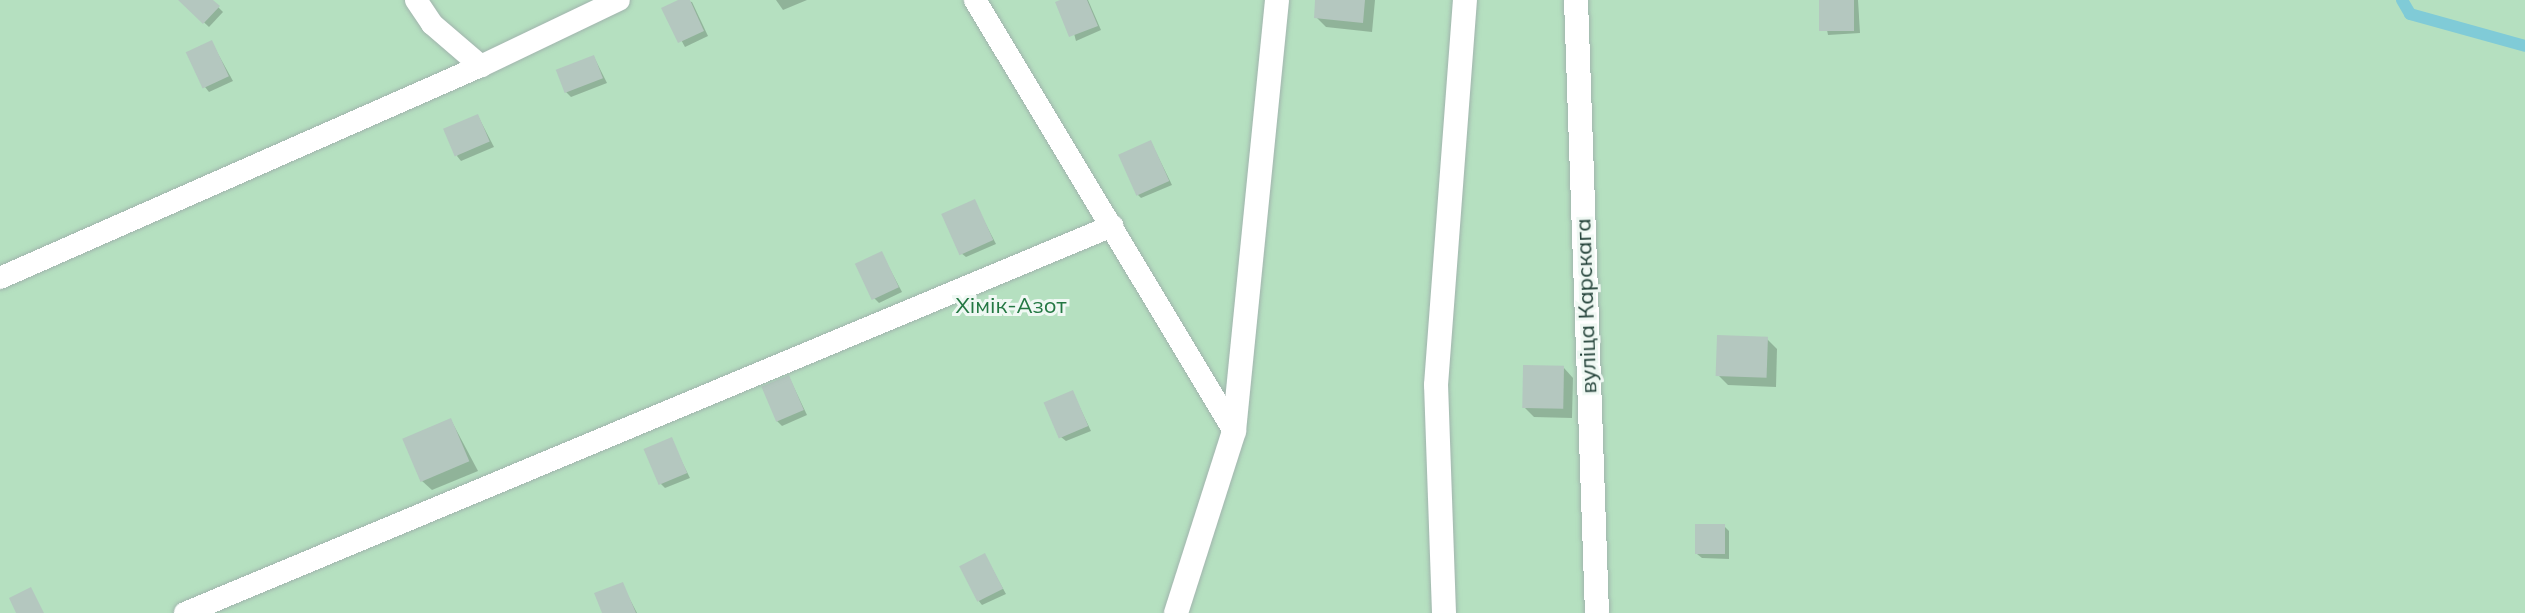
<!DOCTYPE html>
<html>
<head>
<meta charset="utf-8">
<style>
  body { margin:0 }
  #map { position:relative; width:2525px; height:613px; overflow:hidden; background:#dfece6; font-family:Mulish,sans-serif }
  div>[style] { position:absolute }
  .green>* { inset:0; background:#b5e0c0; transform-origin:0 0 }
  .shadow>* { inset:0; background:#0003 }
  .stream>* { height:12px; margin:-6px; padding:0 6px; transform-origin:6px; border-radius:6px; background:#80cbd7 }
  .building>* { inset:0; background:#b4c7bf; transform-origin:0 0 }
  .roads { filter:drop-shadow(0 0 2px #a1b4ad) drop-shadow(0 0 2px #a1b4ad) }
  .lane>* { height:22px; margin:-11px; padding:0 11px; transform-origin:11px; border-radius:11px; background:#fff }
  .street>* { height:24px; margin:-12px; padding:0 12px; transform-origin:12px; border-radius:12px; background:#fff }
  span { translate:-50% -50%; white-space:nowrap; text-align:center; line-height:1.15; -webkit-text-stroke:6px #eff8f3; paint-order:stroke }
  .park-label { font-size:22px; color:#247843 }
  .street-label { font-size:22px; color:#1e3d34 }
</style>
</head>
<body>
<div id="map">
  <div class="green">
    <div style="left:0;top:0;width:2525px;height:613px"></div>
  </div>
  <div class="shadow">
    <div style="clip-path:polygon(180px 0,211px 0,223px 12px,209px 27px)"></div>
    <div style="clip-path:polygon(682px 0,692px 2px,708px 36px,685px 47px,664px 9px)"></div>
    <div style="clip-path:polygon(776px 0,807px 0,783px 10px)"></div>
    <div style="clip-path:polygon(1065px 0,1088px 0,1101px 30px,1076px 41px)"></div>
    <div style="clip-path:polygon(1317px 0,1375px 0,1372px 32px,1326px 27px,1316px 17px)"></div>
    <div style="clip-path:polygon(1821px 0,1858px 0,1860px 33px,1828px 35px)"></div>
    <div style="clip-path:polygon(212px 43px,233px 81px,209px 92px,205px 87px)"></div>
    <div style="clip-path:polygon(594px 57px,607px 83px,571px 97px,566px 92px)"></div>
    <div style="clip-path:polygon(478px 116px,494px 147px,461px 161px,457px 156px)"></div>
    <div style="clip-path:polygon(1151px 142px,1172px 185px,1141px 198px,1137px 194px)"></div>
    <div style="clip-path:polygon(974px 201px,996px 244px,966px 257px,961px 253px)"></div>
    <div style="clip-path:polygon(882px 254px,902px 292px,879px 303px,874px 298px)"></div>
    <div style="clip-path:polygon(1767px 339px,1777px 349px,1776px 387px,1728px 385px,1718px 375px)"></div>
    <div style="clip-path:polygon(1564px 368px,1573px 378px,1572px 418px,1534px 417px,1524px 407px)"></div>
    <div style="clip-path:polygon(789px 377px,807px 415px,782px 426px,777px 421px)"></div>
    <div style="clip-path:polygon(1073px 393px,1091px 431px,1066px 441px,1061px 437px)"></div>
    <div style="clip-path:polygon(451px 420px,478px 471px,432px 490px,422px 481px)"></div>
    <div style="clip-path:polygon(671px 440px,690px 478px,665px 488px,660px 483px)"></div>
    <div style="clip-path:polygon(1724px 526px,1729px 531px,1729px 559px,1702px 558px,1697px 554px)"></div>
    <div style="clip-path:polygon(985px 556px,1006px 594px,982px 605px,978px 600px)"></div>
    <div style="clip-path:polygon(622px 584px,637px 613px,605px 613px)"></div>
  </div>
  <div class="stream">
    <div style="left:2402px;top:0;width:16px;rotate:60deg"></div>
    <div style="left:2410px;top:14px;width:119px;rotate:15.5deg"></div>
  </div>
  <div class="building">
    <div style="clip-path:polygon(178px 0,213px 0,220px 6px,203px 24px)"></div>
    <div style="clip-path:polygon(678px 0,690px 0,704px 31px,678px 43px,661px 8px)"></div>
    <div style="clip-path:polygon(1060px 0,1087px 0,1098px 26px,1069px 37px,1055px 2px)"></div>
    <div style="clip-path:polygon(1315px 0,1365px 0,1363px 23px,1314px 18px)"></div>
    <div style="left:1819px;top:0;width:35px;height:31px"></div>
    <div style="left:212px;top:40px;width:40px;height:29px;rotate:65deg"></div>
    <div style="left:594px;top:55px;width:25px;height:41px;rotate:69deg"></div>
    <div style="left:478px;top:114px;width:30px;height:38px;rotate:67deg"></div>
    <div style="left:1151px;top:140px;width:45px;height:36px;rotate:66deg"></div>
    <div style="left:975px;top:199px;width:45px;height:37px;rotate:66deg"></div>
    <div style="left:882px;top:251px;width:40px;height:30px;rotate:65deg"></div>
    <div style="left:1717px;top:335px;width:51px;height:41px;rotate:2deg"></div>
    <div style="left:1523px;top:365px;width:41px;height:43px;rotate:1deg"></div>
    <div style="left:789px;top:375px;width:38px;height:30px;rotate:67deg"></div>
    <div style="left:1073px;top:390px;width:39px;height:32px;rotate:67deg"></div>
    <div style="left:451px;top:418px;width:47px;height:53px;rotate:67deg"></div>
    <div style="left:672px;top:437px;width:39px;height:31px;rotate:67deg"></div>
    <div style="left:1695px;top:524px;width:30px;height:30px"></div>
    <div style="left:985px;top:553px;width:40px;height:29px;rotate:63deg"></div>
    <div style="clip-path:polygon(623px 582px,636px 613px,602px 613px,594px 593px)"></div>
    <div style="clip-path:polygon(31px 587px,44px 613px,16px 613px,9px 598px)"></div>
  </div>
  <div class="roads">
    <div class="lane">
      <div style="left:416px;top:0;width:29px;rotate:56deg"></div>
      <div style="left:432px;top:24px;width:65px;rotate:40.6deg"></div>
      <div style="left:481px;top:66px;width:153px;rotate:-25.6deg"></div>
      <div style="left:975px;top:0;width:503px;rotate:59deg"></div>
      <div style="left:0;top:278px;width:526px;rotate:-23.79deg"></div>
      <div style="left:185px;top:613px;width:1005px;rotate:-22.66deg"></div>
    </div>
    <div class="street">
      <div style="left:1576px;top:0;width:613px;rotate:88.04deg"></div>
      <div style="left:1176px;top:613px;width:191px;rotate:-72.3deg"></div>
      <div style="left:1234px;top:431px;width:433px;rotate:-84.3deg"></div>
      <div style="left:1444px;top:613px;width:228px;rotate:-92deg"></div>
      <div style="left:1436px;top:385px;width:386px;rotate:-85.7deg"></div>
    </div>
  </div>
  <div class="park-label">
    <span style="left:1011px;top:306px">Хімік-Азот</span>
  </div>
  <div class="street-label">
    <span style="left:1586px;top:306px;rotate:-92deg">вуліца Карскага</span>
  </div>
</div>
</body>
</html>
